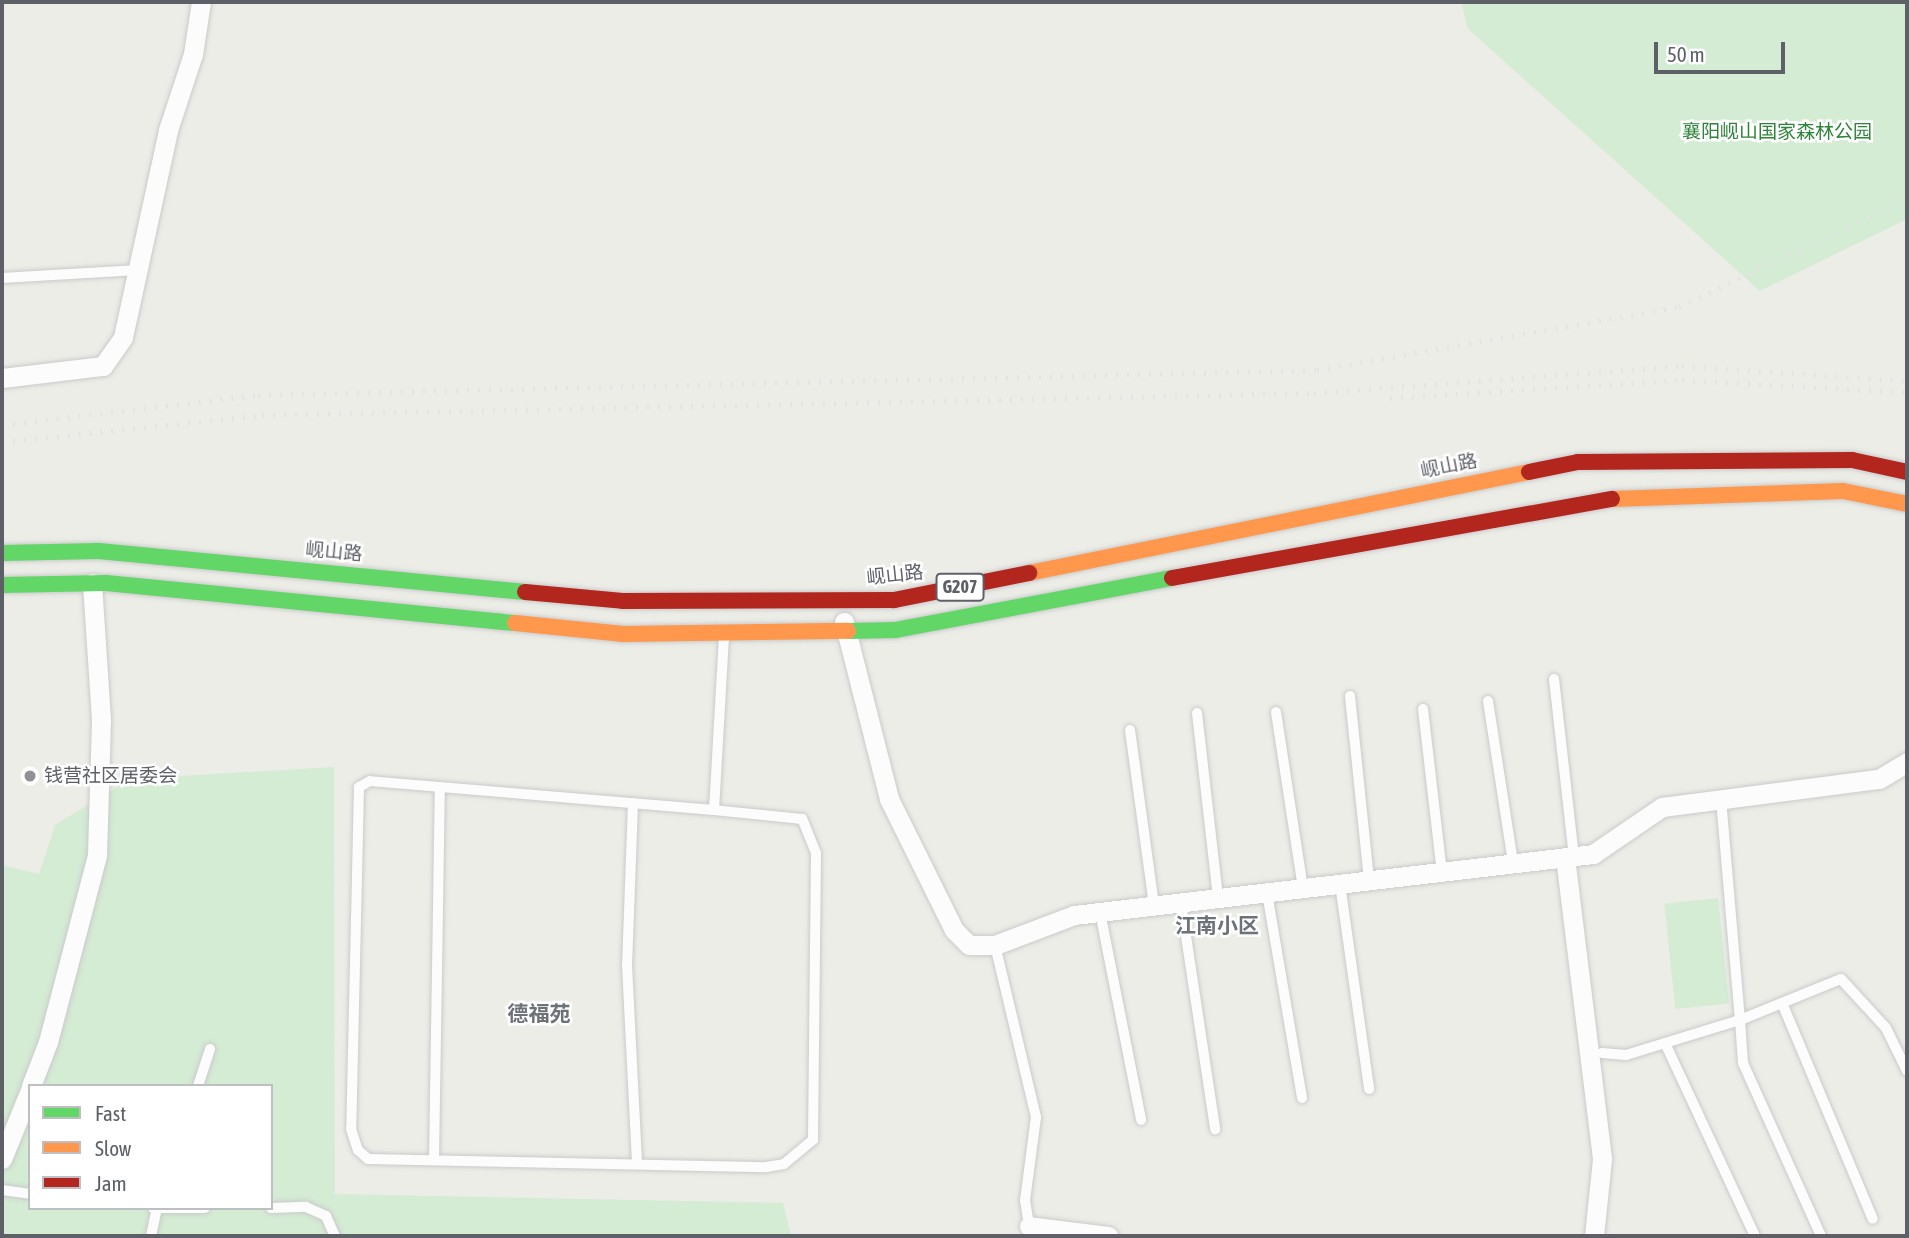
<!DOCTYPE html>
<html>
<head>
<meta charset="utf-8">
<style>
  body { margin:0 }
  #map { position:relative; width:1909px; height:1238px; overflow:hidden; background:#edede8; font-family:"Asap Condensed","Noto Sans SC",sans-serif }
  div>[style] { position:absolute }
  .green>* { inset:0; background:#d4ebd4; transform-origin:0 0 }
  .roads { filter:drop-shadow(0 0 2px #cacbca) drop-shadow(0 0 2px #cacbca) }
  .lane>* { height:10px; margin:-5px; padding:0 5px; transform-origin:5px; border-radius:5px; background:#fcfcfc }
  .street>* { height:19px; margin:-9.5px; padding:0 9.5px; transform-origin:9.5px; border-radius:9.5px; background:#fcfcfc }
  .fast>* { height:16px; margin:-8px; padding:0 8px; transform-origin:8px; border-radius:8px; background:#63d668 }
  .slow>* { height:16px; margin:-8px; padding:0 8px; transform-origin:8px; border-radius:8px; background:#ff974d }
  .jam>* { height:16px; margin:-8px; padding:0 8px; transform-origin:8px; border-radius:8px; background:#b3261e }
  .rail>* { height:5px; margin-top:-2.5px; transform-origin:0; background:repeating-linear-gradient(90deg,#e4e4e4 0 2px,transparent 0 11px) }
  .dots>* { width:19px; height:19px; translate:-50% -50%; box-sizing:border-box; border:4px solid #fff; border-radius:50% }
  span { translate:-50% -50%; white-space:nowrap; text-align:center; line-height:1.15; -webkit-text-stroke:5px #fff; paint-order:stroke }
  .shield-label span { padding:2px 5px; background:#fff; border:2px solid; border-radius:5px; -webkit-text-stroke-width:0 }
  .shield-label { font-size:18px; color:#5d6067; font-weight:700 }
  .park-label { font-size:19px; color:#2e843a }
  .street-label { font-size:19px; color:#5d6067 }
  .poi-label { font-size:19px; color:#5d6067 }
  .left { translate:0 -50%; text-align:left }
  .neighbourhood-label { font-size:21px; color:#6d7279; font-weight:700 }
  .frame { position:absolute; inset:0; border:4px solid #5d6067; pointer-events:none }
  .legend { position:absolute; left:28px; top:1084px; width:245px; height:126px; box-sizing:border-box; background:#fff; border:2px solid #bebfc2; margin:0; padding:9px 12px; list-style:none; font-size:21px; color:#5d6067 }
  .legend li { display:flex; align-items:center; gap:14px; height:35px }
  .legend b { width:35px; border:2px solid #bebfc2 }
  .scale { position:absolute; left:1654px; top:42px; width:131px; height:32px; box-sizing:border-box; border:4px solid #5d6067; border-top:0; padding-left:9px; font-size:21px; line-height:24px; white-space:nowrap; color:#5d6067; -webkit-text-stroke:5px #fff; paint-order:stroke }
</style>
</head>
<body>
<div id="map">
  <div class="green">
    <div style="clip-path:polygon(1461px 2px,1907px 2px,1907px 219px,1760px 291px,1468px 29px)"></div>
    <div style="clip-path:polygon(evenodd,334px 767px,335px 1194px,783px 1203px,791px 1236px,2px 1236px,2px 865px,39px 874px,55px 825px,130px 779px,334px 767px,30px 1086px,271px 1086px,271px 1208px,30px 1208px,30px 1086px)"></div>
    <div style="left:1718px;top:898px;width:106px;height:54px;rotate:84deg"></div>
  </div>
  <div class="roads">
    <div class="lane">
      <div style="left:2px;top:278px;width:136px;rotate:-3.4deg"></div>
      <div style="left:1554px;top:679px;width:178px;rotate:83.6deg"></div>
      <div style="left:1350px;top:696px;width:186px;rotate:84.1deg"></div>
      <div style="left:1488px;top:701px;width:164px;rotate:81.2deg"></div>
      <div style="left:1423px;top:709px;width:164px;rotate:83.4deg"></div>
      <div style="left:1276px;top:712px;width:178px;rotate:81.3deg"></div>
      <div style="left:1197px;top:713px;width:186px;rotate:83.5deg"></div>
      <div style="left:1130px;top:730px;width:178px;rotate:82.2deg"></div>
      <div style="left:1721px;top:799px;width:222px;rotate:85.1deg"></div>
      <div style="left:1740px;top:1020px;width:109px;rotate:-22.1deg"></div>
      <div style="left:1841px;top:979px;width:67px;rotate:47.4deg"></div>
      <div style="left:1886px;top:1028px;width:48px;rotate:64deg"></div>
      <div style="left:633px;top:803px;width:162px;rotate:92.1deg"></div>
      <div style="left:627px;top:965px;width:199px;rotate:87.1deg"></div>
      <div style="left:714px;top:810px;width:345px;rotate:-175.2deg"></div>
      <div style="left:370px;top:781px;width:13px;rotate:151deg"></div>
      <div style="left:359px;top:787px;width:342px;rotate:91.3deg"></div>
      <div style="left:351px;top:1129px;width:22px;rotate:72deg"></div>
      <div style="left:358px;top:1150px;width:13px;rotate:42deg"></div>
      <div style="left:368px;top:1159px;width:398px;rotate:1.2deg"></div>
      <div style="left:766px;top:1167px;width:18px;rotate:-9deg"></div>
      <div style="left:784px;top:1164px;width:38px;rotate:-40deg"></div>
      <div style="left:813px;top:1140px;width:287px;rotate:-89.4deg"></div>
      <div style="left:816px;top:853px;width:37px;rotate:-112deg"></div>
      <div style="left:802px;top:819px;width:88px;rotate:-174.2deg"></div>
      <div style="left:714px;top:810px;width:173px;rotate:-86.7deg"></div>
      <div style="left:1340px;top:884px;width:207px;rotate:81.9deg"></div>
      <div style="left:1267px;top:893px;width:208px;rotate:80.3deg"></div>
      <div style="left:1181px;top:903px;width:229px;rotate:81.4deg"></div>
      <div style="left:1100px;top:912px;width:212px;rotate:78.8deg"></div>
      <div style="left:995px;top:945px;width:177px;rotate:76.6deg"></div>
      <div style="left:1036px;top:1117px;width:84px;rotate:97.5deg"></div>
      <div style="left:1025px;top:1200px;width:36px;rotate:81deg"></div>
      <div style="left:1782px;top:1003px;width:234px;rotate:67.2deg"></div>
      <div style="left:1665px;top:1043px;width:213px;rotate:65deg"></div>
      <div style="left:1602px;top:1053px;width:24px;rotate:5deg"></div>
      <div style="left:1626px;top:1055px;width:119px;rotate:-17.1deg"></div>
      <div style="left:1740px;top:1020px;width:43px;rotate:86deg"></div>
      <div style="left:1743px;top:1063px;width:190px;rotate:65.7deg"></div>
      <div style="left:198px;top:1086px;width:39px;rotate:-72deg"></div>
      <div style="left:434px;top:1160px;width:373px;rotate:-89.1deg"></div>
      <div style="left:2px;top:1190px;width:28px;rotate:8deg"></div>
      <div style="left:153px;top:1208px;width:52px"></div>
      <div style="left:271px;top:1208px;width:35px;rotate:-2deg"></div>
      <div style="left:306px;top:1207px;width:22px;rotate:24deg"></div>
      <div style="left:326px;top:1216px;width:22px;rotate:66deg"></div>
      <div style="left:151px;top:1236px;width:29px;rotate:-78deg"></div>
    </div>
    <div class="street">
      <div style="left:2px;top:378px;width:102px;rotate:-6.8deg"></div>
      <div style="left:103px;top:366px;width:35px;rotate:-55deg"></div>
      <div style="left:123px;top:337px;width:212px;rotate:-77.7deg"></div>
      <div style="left:168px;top:130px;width:80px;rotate:-71.8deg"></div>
      <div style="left:193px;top:54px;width:53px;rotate:-81.3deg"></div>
      <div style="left:844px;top:622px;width:183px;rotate:75.7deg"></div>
      <div style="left:889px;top:799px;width:146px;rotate:63.6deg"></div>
      <div style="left:954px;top:930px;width:21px;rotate:45deg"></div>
      <div style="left:969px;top:945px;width:26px"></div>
      <div style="left:995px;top:945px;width:85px;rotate:-20.8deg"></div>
      <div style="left:1074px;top:915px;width:523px;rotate:-6.7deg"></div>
      <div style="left:1593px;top:854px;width:83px;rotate:-34.3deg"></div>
      <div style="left:1662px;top:807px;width:219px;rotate:-7.4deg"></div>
      <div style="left:1879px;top:779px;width:33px;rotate:-31deg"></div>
      <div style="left:1565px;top:857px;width:304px;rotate:83deg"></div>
      <div style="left:1602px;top:1159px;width:77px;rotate:95.9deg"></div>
      <div style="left:31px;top:1086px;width:47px;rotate:-68.9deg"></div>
      <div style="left:48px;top:1042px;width:193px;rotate:-75.3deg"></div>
      <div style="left:97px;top:855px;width:136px;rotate:-88.3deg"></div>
      <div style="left:101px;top:719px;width:136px;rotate:-93.8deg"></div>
      <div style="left:2px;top:1159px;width:74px;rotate:-67.9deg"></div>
      <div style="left:1029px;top:1226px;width:80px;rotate:7.2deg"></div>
    </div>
    <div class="fast">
      <div style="left:2px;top:553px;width:97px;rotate:-1.2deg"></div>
      <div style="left:99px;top:551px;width:428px;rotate:5.5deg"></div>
      <div style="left:2px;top:585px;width:104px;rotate:-1.1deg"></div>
      <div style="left:106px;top:583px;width:411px;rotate:5.6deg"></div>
      <div style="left:848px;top:631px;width:48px;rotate:-1.2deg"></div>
      <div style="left:896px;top:630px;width:281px;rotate:-10.7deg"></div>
    </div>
    <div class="slow">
      <div style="left:1612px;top:499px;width:231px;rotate:-2deg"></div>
      <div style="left:1843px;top:491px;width:65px;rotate:11.5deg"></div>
      <div style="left:1029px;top:573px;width:510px;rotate:-11.42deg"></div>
      <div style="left:515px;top:623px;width:109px;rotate:5.8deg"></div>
      <div style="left:623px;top:634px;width:225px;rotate:-0.8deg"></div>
    </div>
    <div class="jam">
      <div style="left:1529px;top:472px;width:50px;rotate:-11.5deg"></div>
      <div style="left:1578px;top:462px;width:274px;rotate:-0.4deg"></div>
      <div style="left:1852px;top:460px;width:56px;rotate:12.3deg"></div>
      <div style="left:1172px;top:578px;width:447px;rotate:-10.2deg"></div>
      <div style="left:525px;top:592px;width:98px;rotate:5.2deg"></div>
      <div style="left:623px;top:601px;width:271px;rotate:-0.2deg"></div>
      <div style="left:894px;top:600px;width:138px;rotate:-11.3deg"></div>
    </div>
  </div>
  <div class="rail">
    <div style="left:1390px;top:398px;width:293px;rotate:-3.5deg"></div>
    <div style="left:1682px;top:380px;width:225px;rotate:3.1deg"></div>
    <div style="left:2px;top:425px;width:258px;rotate:-6.7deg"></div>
    <div style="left:258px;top:395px;width:1059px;rotate:-1.35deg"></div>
    <div style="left:1317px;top:370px;width:367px;rotate:-9.9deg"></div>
    <div style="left:1679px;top:307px;width:252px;rotate:-25.3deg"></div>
    <div style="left:2px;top:442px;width:261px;rotate:-5.9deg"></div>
    <div style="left:262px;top:415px;width:1052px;rotate:-1.2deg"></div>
    <div style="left:1314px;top:393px;width:369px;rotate:-4.2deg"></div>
    <div style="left:1682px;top:366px;width:225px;rotate:3.8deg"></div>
  </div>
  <div class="dots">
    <div style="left:30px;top:776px;background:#8f9194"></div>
  </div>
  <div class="shield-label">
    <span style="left:960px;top:587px">G207</span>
  </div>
  <div class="park-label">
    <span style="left:1777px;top:132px">襄阳岘山国家森林公园</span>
  </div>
  <div class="street-label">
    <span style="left:1449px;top:466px;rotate:-11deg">岘山路</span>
    <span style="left:334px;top:552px;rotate:5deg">岘山路</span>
    <span style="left:895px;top:575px;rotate:-6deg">岘山路</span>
  </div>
  <div class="poi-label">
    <span class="left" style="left:44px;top:776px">钱营社区居委会</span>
  </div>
  <div class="neighbourhood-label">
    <span style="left:1217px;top:925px">江南小区</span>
    <span style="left:539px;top:1013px">德福苑</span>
  </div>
  <div class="frame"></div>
  <ul class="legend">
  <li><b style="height:9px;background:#63d668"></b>Fast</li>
  <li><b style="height:9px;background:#ff974d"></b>Slow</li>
  <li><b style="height:9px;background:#b3261e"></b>Jam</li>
  </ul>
  <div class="scale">50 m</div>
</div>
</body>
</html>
